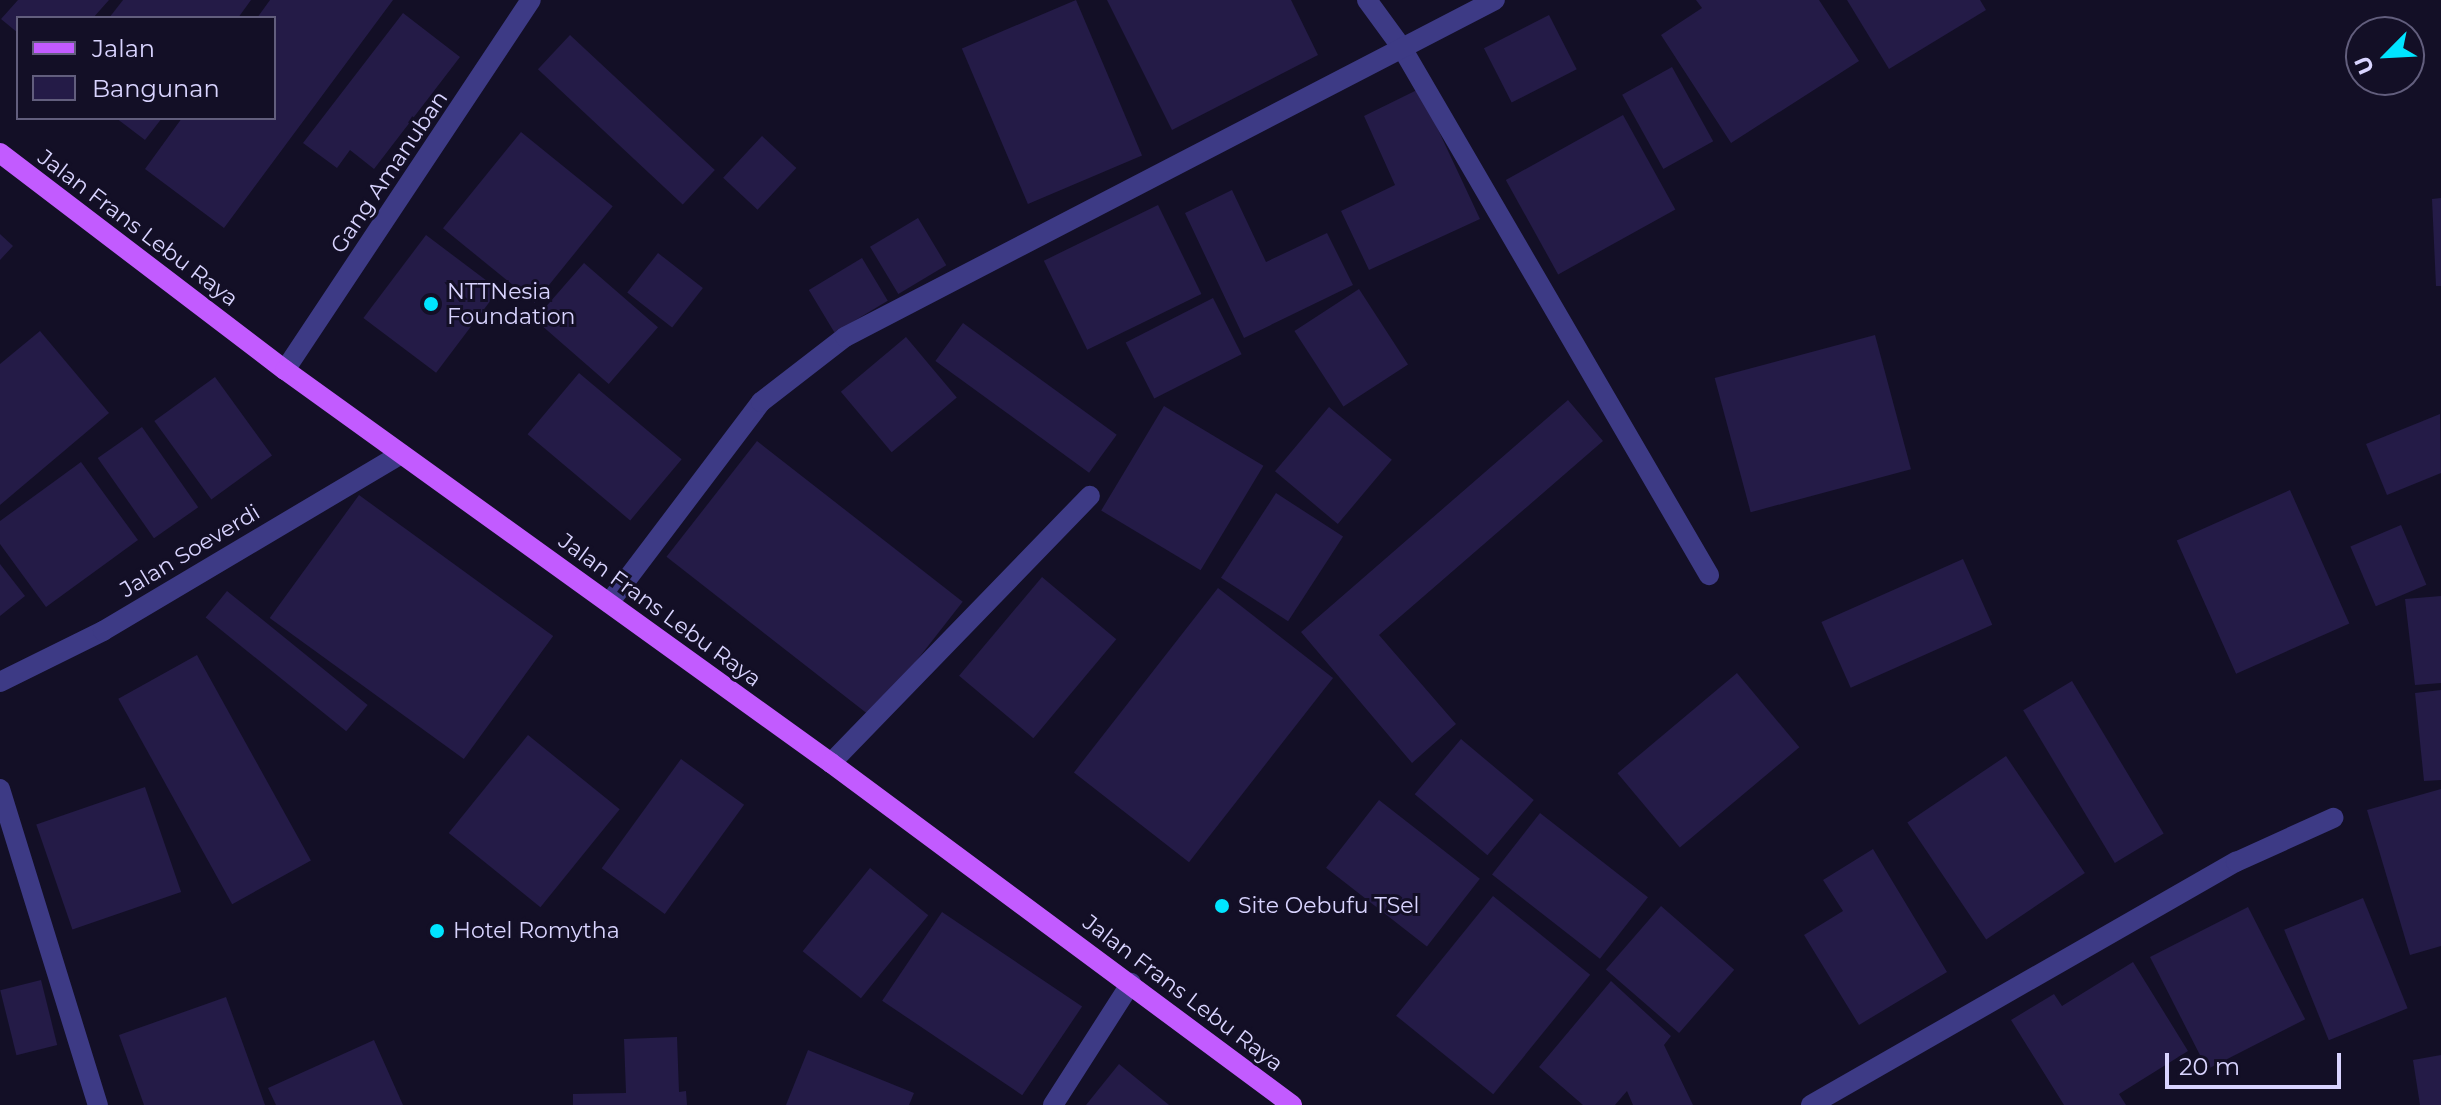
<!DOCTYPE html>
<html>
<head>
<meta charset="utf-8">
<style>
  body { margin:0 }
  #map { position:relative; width:2441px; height:1105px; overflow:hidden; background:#130f26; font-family:Montserrat,sans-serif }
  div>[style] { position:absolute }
  .building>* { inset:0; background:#241b47; transform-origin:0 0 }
  .minor>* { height:20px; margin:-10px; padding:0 10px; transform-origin:10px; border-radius:10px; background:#3d3a85 }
  .major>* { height:20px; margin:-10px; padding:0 10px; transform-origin:10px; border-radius:10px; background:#c25bff }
  .dots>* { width:22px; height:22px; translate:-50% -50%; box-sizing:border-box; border:4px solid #130f26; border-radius:50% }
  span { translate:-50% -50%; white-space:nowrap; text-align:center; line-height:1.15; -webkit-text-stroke:6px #130f26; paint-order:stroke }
  .street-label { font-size:22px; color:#d9d4ff }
  .poi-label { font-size:22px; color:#d9d4ff }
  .left { translate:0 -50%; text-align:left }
  .legend { position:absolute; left:16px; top:16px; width:260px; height:104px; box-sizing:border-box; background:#130f26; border:2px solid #625e7d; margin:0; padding:10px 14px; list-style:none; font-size:24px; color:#d9d4ff }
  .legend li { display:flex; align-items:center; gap:16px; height:40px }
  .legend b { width:40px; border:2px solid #625e7d }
  .north { position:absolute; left:2345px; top:16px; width:80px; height:80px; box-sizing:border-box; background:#130f26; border:2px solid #625e7d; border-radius:50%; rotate:246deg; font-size:22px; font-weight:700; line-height:32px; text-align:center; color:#d9d4ff }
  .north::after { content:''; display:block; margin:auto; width:28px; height:36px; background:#00e5ff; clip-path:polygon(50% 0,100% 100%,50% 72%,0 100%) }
  .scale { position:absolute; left:2165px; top:1053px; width:176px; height:36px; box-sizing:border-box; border:4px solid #d9d4ff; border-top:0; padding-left:10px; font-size:24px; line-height:28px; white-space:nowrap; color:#d9d4ff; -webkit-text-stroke:6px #130f26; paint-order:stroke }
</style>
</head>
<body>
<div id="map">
  <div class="building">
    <div style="clip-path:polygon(18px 0,109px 0,93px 18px,18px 18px,18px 33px,1px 19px)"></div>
    <div style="clip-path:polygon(123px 0,251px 0,238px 18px,109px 18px)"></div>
    <div style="clip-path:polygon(270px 0,393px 0,224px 228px,145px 169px,182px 118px,274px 118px,274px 18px,257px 18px)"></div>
    <div style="left:1076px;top:0;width:169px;height:124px;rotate:67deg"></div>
    <div style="clip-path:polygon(1107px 0,1291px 0,1318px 55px,1172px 130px)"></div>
    <div style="clip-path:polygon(1696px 0,1819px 0,1859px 61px,1731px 143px,1661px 35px,1702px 8px)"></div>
    <div style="clip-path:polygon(1847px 0,1980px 0,1986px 10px,1889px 69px)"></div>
    <div style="clip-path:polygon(403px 13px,460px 57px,374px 169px,350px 150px,337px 168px,303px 143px)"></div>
    <div style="left:1549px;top:15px;width:61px;height:73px;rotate:63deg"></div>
    <div style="left:570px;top:35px;width:198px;height:47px;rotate:43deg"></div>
    <div style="left:1672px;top:67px;width:85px;height:57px;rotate:61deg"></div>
    <div style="clip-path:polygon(1419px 89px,1480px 219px,1369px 270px,1341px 211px,1395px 185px,1364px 116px)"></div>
    <div style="left:1623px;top:115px;width:108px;height:134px;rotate:61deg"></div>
    <div style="clip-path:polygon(116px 118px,162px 118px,145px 140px)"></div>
    <div style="left:521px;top:132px;width:118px;height:124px;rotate:39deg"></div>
    <div style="left:762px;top:136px;width:47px;height:57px;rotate:43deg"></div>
    <div style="clip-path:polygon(1232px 190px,1266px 262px,1327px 233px,1353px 285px,1244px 338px,1185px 213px)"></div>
    <div style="clip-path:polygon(2441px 198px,2441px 286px,2436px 286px,2432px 199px)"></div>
    <div style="left:1158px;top:205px;width:99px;height:127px;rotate:64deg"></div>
    <div style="left:918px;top:218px;width:55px;height:56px;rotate:59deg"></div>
    <div style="clip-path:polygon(0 234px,13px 246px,0 260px)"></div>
    <div style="left:426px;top:235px;width:91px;height:104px;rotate:37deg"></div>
    <div style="left:658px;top:253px;width:57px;height:50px;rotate:38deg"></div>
    <div style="left:862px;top:258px;width:50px;height:62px;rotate:59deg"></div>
    <div style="left:584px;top:263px;width:98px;height:75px;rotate:41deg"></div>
    <div style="left:1359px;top:289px;width:90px;height:77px;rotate:57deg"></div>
    <div style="left:1213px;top:298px;width:63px;height:98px;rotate:63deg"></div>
    <div style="left:963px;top:323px;width:190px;height:47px;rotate:36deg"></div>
    <div style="clip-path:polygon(40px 331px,109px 413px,0 505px,0 364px)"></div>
    <div style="left:1875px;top:335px;width:139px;height:166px;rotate:75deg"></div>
    <div style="left:906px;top:337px;width:79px;height:85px;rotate:50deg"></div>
    <div style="left:579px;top:373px;width:134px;height:80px;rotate:40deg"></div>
    <div style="left:215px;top:377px;width:97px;height:75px;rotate:54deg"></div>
    <div style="clip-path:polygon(1568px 400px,1603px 441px,1379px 635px,1456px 724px,1412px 763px,1301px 632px)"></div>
    <div style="left:1164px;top:406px;width:116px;height:122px;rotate:31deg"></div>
    <div style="left:1329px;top:407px;width:82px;height:84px;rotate:40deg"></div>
    <div style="clip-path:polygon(2440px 414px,2441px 473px,2387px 495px,2366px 444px)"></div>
    <div style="left:142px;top:427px;width:98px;height:54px;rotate:55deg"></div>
    <div style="left:757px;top:441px;width:261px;height:147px;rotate:38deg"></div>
    <div style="clip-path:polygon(81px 462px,138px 540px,46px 607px,0 544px,0 521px)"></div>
    <div style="left:2290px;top:490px;width:146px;height:124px;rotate:66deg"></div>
    <div style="left:1276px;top:493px;width:80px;height:101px;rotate:33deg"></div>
    <div style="left:359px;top:495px;width:240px;height:152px;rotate:36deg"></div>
    <div style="left:2401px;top:525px;width:65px;height:55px;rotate:67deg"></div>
    <div style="left:1963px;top:559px;width:72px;height:155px;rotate:66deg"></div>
    <div style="clip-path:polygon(0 564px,25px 596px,0 616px)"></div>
    <div style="left:1042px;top:577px;width:97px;height:129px;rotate:40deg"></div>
    <div style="left:1218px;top:588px;width:146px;height:234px;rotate:38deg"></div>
    <div style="left:227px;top:591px;width:181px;height:34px;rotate:39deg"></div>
    <div style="clip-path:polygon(2441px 596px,2441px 683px,2415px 685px,2405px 599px)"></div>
    <div style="left:197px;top:655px;width:235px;height:90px;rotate:61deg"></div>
    <div style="left:1737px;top:673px;width:97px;height:156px;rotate:50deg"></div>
    <div style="left:2072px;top:681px;width:178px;height:57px;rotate:59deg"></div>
    <div style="clip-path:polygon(2441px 690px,2441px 780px,2424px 781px,2415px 693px)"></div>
    <div style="left:528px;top:735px;width:118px;height:126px;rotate:39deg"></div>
    <div style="left:1461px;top:739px;width:95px;height:72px;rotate:40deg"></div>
    <div style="left:2006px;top:756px;width:141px;height:119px;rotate:56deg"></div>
    <div style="left:681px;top:759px;width:78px;height:135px;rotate:36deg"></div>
    <div style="left:145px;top:787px;width:111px;height:115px;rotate:71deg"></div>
    <div style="clip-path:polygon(2441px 789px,2441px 946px,2410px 955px,2367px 810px)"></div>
    <div style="left:1379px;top:800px;width:128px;height:86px;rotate:38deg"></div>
    <div style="left:1540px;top:813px;width:137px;height:78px;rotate:38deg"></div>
    <div style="clip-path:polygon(1873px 849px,1947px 972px,1859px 1025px,1804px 935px,1843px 911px,1823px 880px)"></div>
    <div style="left:870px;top:868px;width:75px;height:107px;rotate:39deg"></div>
    <div style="left:1493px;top:896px;width:125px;height:154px;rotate:39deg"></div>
    <div style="left:2363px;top:898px;width:119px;height:85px;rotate:68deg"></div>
    <div style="left:1661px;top:906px;width:97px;height:84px;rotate:41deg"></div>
    <div style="left:2248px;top:907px;width:126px;height:110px;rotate:63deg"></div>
    <div style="left:942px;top:912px;width:169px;height:107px;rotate:34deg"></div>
    <div style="clip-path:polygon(2133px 962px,2188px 1051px,2119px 1094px,2126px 1105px,2064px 1105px,2011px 1020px,2054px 994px,2062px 1006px)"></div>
    <div style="left:41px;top:980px;width:67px;height:42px;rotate:76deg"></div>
    <div style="clip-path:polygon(1611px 981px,1671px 1036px,1664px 1045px,1693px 1105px,1633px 1105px,1627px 1091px,1615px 1105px,1583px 1105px,1539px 1067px)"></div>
    <div style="clip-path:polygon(226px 997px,265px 1105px,144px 1105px,119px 1035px)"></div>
    <div style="clip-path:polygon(677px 1037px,679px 1092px,686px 1091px,687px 1105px,573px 1105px,573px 1094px,626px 1093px,624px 1039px)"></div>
    <div style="clip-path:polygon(374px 1040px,403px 1105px,276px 1105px,268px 1088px)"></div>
    <div style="clip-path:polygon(808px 1050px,914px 1093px,909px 1105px,786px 1105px)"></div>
    <div style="clip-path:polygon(2441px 1055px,2441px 1105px,2420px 1105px,2413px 1060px)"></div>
    <div style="clip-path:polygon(1119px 1064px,1169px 1105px,1086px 1105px)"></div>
  </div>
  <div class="minor">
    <div style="left:1367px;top:0;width:59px;rotate:53.9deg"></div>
    <div style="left:1402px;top:48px;width:610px;rotate:59.78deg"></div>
    <div style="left:285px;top:370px;width:444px;rotate:-56.4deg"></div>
    <div style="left:609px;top:603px;width:252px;rotate:-52.9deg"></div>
    <div style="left:761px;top:402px;width:106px;rotate:-37.7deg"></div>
    <div style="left:845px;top:337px;width:732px;rotate:-27.41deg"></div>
    <div style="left:0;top:682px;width:115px;rotate:-26.3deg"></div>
    <div style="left:103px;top:631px;width:347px;rotate:-30.7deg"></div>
    <div style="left:831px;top:763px;width:372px;rotate:-45.9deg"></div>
    <div style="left:0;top:789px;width:331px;rotate:72.8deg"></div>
    <div style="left:1053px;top:1105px;width:145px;rotate:-57.4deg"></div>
    <div style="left:1811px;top:1105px;width:490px;rotate:-29.8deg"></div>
    <div style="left:2236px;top:862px;width:107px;rotate:-24.4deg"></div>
  </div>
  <div class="major">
    <div style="left:0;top:153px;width:358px;rotate:37.3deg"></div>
    <div style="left:285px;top:370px;width:673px;rotate:35.75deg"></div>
    <div style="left:831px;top:763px;width:574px;rotate:36.57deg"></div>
  </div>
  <div class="dots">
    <div style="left:431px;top:304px;background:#00e5ff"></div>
    <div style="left:1222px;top:906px;background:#00e5ff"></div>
    <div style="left:437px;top:931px;background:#00e5ff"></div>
  </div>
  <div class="street-label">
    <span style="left:389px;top:172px;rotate:-56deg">Gang Amanuban</span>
    <span style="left:138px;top:228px;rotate:37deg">Jalan Frans Lebu Raya</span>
    <span style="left:190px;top:551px;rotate:-31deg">Jalan Soeverdi</span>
    <span style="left:660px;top:610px;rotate:36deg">Jalan Frans Lebu Raya</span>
    <span style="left:1183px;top:993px;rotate:37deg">Jalan Frans Lebu Raya</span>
  </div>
  <div class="poi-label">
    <span class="left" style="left:447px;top:304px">NTTNesia<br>Foundation</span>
    <span class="left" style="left:1238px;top:906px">Site Oebufu TSel</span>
    <span class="left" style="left:453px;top:931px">Hotel Romytha</span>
  </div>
  <ul class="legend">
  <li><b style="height:10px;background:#c25bff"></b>Jalan</li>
  <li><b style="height:22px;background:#241b47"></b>Bangunan</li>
  </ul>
  <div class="north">U</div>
  <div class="scale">20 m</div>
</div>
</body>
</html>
